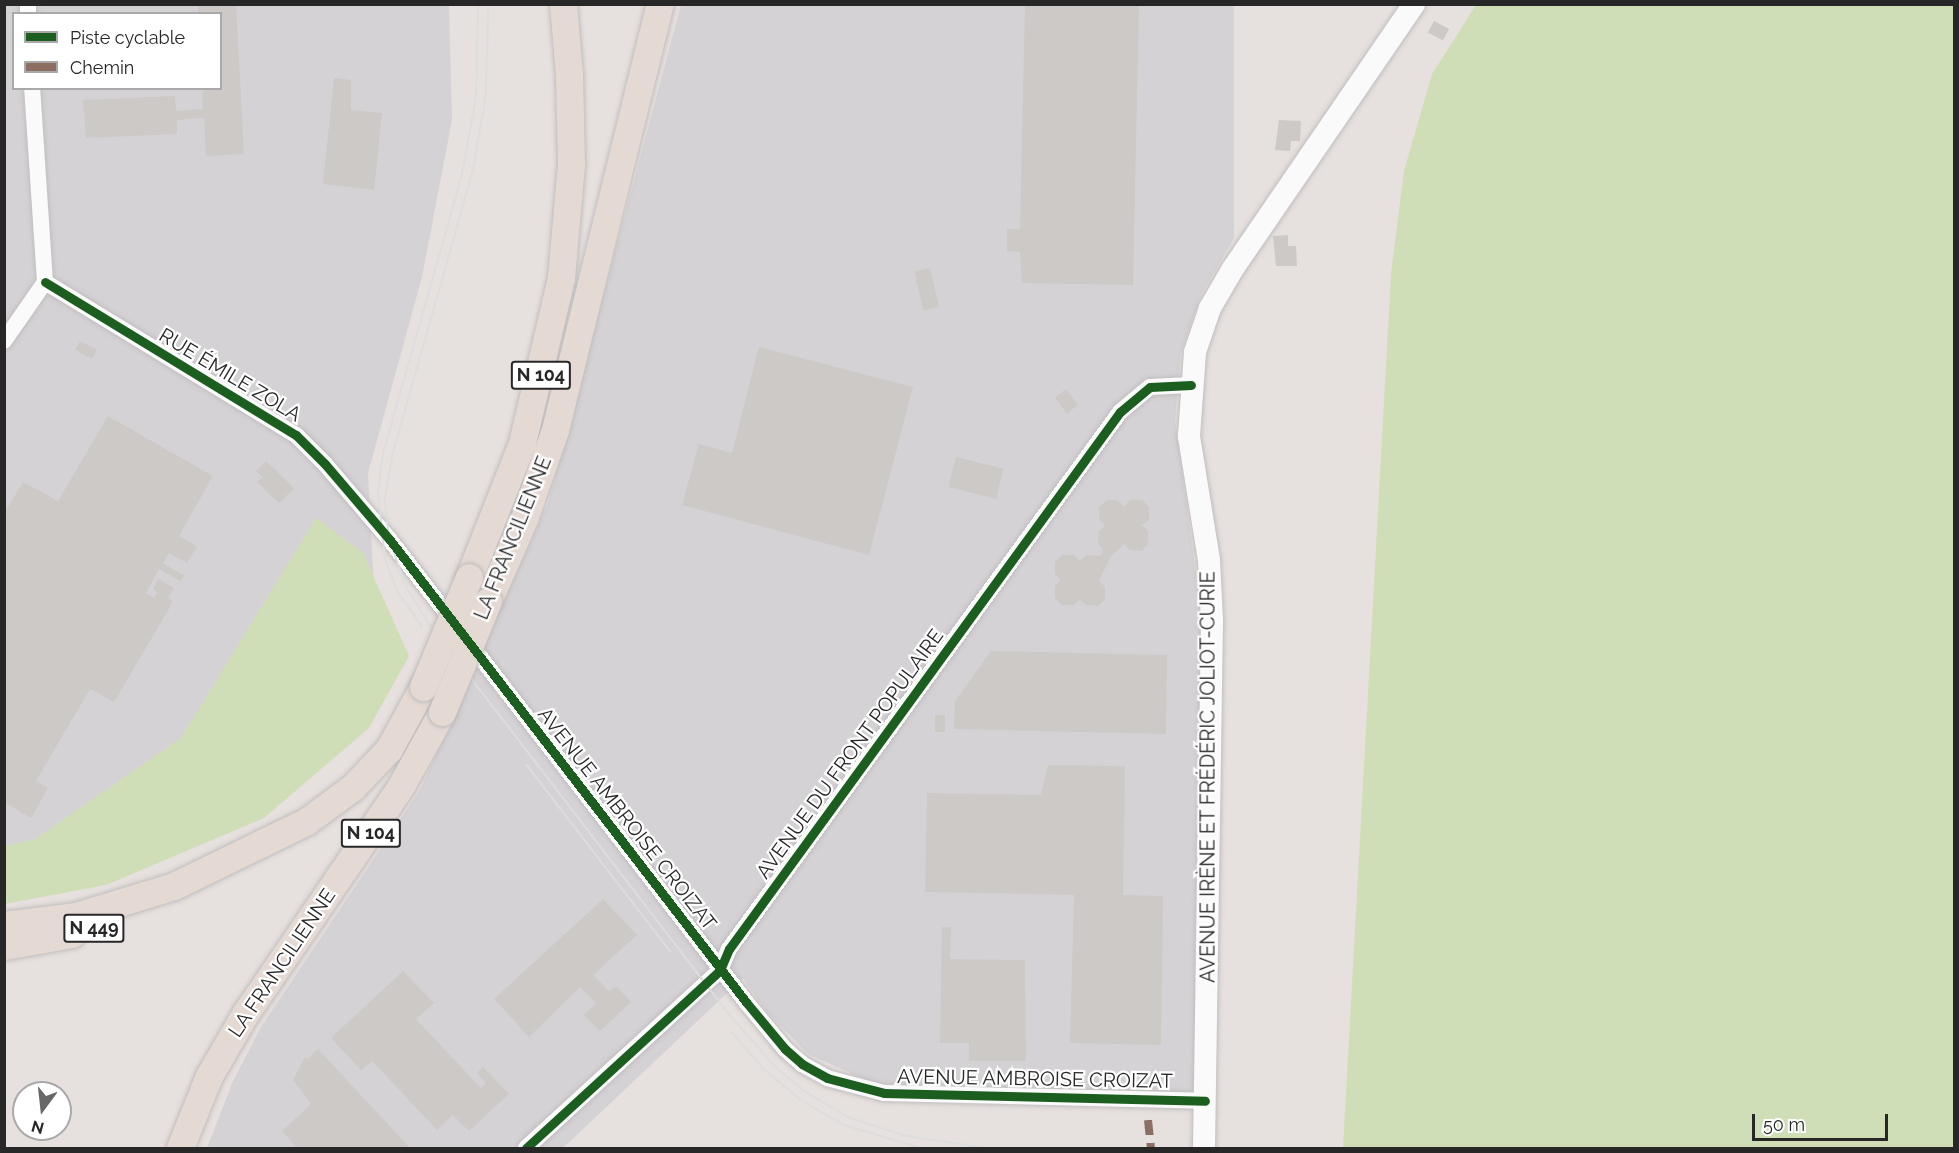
<!DOCTYPE html>
<html>
<head>
<meta charset="utf-8">
<style>
  body { margin:0 }
  #map { position:relative; width:1959px; height:1153px; overflow:hidden; background:#e6e0de; font-family:Raleway,sans-serif }
  div>[style] { position:absolute }
  .industrial>* { inset:0; background:#d5d2d5 }
  .green>* { inset:0; background:#d0deb8 }
  .building>* { inset:0; background:#ccc9c7; transform-origin:0 0 }
  .roads { filter:drop-shadow(0 0 2px #c0bebf) drop-shadow(0 0 2px #c0bebf) }
  .minor>* { height:16px; margin:-8px; padding:0 8px; transform-origin:8px; border-radius:8px; background:#fbfafa }
  .secondary>* { height:22px; margin:-11px; padding:0 11px; transform-origin:11px; border-radius:11px; background:#fbfafa }
  .trunk>* { height:27px; margin:-13.5px; padding:0 13.5px; transform-origin:13.5px; border-radius:13.5px; background:#e5dad3 }
  .tram>* { height:1.5px; margin:-0.75px; padding:0 0.75px; transform-origin:0.75px; border-radius:0.75px; background:#ddd }
  .bridges { filter:drop-shadow(0 0 2px #bfbcbc) drop-shadow(0 0 2px #bfbcbc) }
  .trunk-bridge>* { height:27px; margin:-13.5px; padding:0 13.5px; transform-origin:13.5px; border-radius:13.5px; background:#e5dad3 }
  .quiet>* { height:8px; margin-top:-4px; transform-origin:0; background:repeating-linear-gradient(90deg,#8d6e63 0 15px,transparent 0 23px) }
  .cycleway>* { height:9px; margin:-4.5px; padding:0 4.5px; transform-origin:4.5px; border-radius:4.5px; background:#1b5e20 }
  span { translate:-50% -50%; white-space:nowrap; text-align:center; line-height:1.15; -webkit-text-stroke:4.5px #fff; paint-order:stroke }
  .shield-label span { padding:2px 4px; background:#fff; border:2px solid; border-radius:4px; -webkit-text-stroke-width:0 }
  .shield-label { font-size:18px; color:#272727; font-weight:700 }
  .street-label { font-size:20px; color:#272727 }
  .frame { position:absolute; inset:0; border:6px solid #272727; pointer-events:none }
  .legend { position:absolute; left:12px; top:12px; width:210px; height:78px; box-sizing:border-box; background:#fff; border:2px solid #a9a9a9; margin:0; padding:8px 10px; list-style:none; font-size:18px; color:#272727 }
  .legend li { display:flex; align-items:center; gap:12px; height:30px }
  .legend b { width:30px; border:2px solid #a9a9a9 }
  .north { position:absolute; left:12px; top:1081px; width:60px; height:60px; box-sizing:border-box; background:#fff; border:2px solid #a9a9a9; border-radius:50%; rotate:195deg; font-size:16px; font-weight:700; line-height:24px; text-align:center; color:#272727 }
  .north::after { content:''; display:block; margin:auto; width:21px; height:27px; background:#6a6867; clip-path:polygon(50% 0,100% 100%,50% 72%,0 100%) }
  .scale { position:absolute; left:1752px; top:1114px; width:136px; height:27px; box-sizing:border-box; border:3px solid #272727; border-top:0; padding-left:8px; font-size:18px; line-height:21px; white-space:nowrap; color:#272727; -webkit-text-stroke:4px #fff; paint-order:stroke }
</style>
</head>
<body>
<div id="map">
  <div class="industrial">
    <div style="clip-path:polygon(evenodd,5px 5px,449px 5px,452px 120px,422px 277px,368px 473px,380px 705px,5px 889px,5px 5px,14px 14px,220px 14px,220px 88px,14px 88px,14px 14px)"></div>
    <div style="clip-path:polygon(681px 5px,1234px 5px,1234px 238px,1201px 295px,1181px 352px,1175px 420px,1202px 617px,1195px 950px,1196px 1094px,933px 1089px,871px 1082px,808px 1054px,766px 1011px,743px 978px,563px 1148px,207px 1148px,233px 1081px,261px 1027px,420px 790px,548px 503px)"></div>
  </div>
  <div class="green">
    <div style="clip-path:polygon(1476px 5px,1954px 5px,1954px 1148px,1343px 1148px,1391px 274px,1404px 171px,1432px 74px)"></div>
    <div style="clip-path:polygon(316px 518px,363px 553px,409px 656px,369px 728px,264px 818px,106px 885px,5px 904px,5px 846px,35px 839px,181px 738px)"></div>
  </div>
  <div class="building">
    <div style="clip-path:polygon(198px 4px,236px 4px,244px 154px,206px 156px,204px 118px,177px 120px,177px 134px,86px 138px,83px 100px,175px 96px,176px 111px,203px 109px,202px 88px,220px 88px,220px 14px,198px 14px)"></div>
    <div style="clip-path:polygon(1025px 4px,1139px 4px,1133px 285px,1022px 283px,1020px 252px,1007px 251px,1007px 229px,1020px 229px)"></div>
    <div style="left:1434px;top:21px;width:17px;height:13px;rotate:28deg"></div>
    <div style="clip-path:polygon(334px 78px,351px 80px,351px 110px,382px 113px,374px 190px,323px 184px)"></div>
    <div style="clip-path:polygon(1279px 120px,1301px 121px,1300px 141px,1291px 141px,1290px 151px,1275px 150px)"></div>
    <div style="clip-path:polygon(1288px 235px,1288px 246px,1296px 246px,1297px 266px,1276px 266px,1273px 236px)"></div>
    <div style="left:930px;top:268px;width:40px;height:16px;rotate:77deg"></div>
    <div style="left:80px;top:341px;width:19px;height:10px;rotate:28deg"></div>
    <div style="clip-path:polygon(759px 347px,913px 387px,869px 555px,682px 505px,699px 444px,732px 453px)"></div>
    <div style="left:1066px;top:389px;width:20px;height:14px;rotate:53deg"></div>
    <div style="clip-path:polygon(108px 416px,213px 476px,179px 536px,197px 547px,187px 563px,169px 553px,163px 563px,184px 576px,180px 581px,159px 569px,146px 593px,154px 598px,157px 592px,153px 589px,158px 579px,174px 588px,168px 598px,172px 600px,170px 607px,114px 702px,90px 689px,36px 781px,48px 788px,31px 818px,4px 802px,4px 514px,23px 482px,58px 501px)"></div>
    <div style="left:956px;top:457px;width:49px;height:31px;rotate:14deg"></div>
    <div style="clip-path:polygon(266px 461px,294px 488px,279px 503px,257px 482px,263px 477px,256px 471px)"></div>
    <div style="clip-path:polygon(1107px 500px,1117px 500px,1124px 507px,1130px 500px,1142px 500px,1149px 507px,1149px 520px,1142px 525px,1148px 531px,1148px 544px,1142px 551px,1130px 550px,1124px 544px,1111px 556px,1099px 581px,1105px 587px,1105px 599px,1098px 606px,1086px 605px,1080px 600px,1074px 605px,1062px 605px,1055px 598px,1055px 586px,1061px 580px,1055px 574px,1055px 562px,1062px 555px,1074px 555px,1080px 561px,1087px 555px,1099px 556px,1104px 550px,1098px 544px,1099px 532px,1105px 525px,1099px 519px,1099px 507px)"></div>
    <div style="clip-path:polygon(991px 651px,1167px 655px,1166px 734px,954px 729px,955px 701px)"></div>
    <div style="left:935px;top:715px;width:10px;height:17px"></div>
    <div style="clip-path:polygon(1048px 765px,1125px 766px,1123px 895px,1163px 896px,1161px 1045px,1070px 1043px,1074px 895px,925px 892px,927px 793px,1041px 795px)"></div>
    <div style="clip-path:polygon(603px 899px,637px 935px,593px 975px,609px 991px,617px 987px,631px 1002px,600px 1031px,584px 1015px,596px 1003px,580px 987px,529px 1037px,494px 999px)"></div>
    <div style="clip-path:polygon(942px 927px,951px 927px,950px 959px,1025px 960px,1026px 1061px,969px 1061px,969px 1043px,940px 1043px)"></div>
    <div style="clip-path:polygon(403px 971px,434px 1003px,416px 1019px,481px 1088px,486px 1083px,477px 1073px,483px 1067px,509px 1094px,469px 1131px,453px 1115px,437px 1130px,372px 1061px,361px 1070px,331px 1038px)"></div>
    <div style="clip-path:polygon(318px 1049px,410px 1148px,293px 1148px,295px 1146px,282px 1131px,311px 1104px,293px 1080px,305px 1057px,307px 1059px)"></div>
  </div>
  <div class="roads">
    <div class="minor">
      <div style="left:28px;top:4px;width:10px;rotate:90deg"></div>
      <div style="left:45px;top:282px;width:294px;rotate:31.4deg"></div>
      <div style="left:296px;top:435px;width:41px;rotate:45deg"></div>
      <div style="left:325px;top:464px;width:100px;rotate:49.5deg"></div>
      <div style="left:390px;top:540px;width:583px;rotate:52.38deg"></div>
      <div style="left:746px;top:1002px;width:61px;rotate:50.3deg"></div>
      <div style="left:785px;top:1049px;width:23px;rotate:41deg"></div>
      <div style="left:802px;top:1064px;width:29px;rotate:29deg"></div>
      <div style="left:827px;top:1078px;width:59px;rotate:14.7deg"></div>
      <div style="left:884px;top:1093px;width:321px;rotate:1.4deg"></div>
      <div style="left:4px;top:341px;width:72px;rotate:-55.2deg"></div>
      <div style="left:45px;top:282px;width:194px;rotate:-93.8deg"></div>
      <div style="left:526px;top:1148px;width:263px;rotate:-42.5deg"></div>
      <div style="left:720px;top:970px;width:23px;rotate:-67deg"></div>
      <div style="left:729px;top:949px;width:664px;rotate:-53.94deg"></div>
      <div style="left:1120px;top:412px;width:39px;rotate:-40deg"></div>
      <div style="left:1150px;top:387px;width:41px;rotate:-2.8deg"></div>
    </div>
    <div class="secondary">
      <div style="left:1204px;top:1148px;width:528px;rotate:-89.13deg"></div>
      <div style="left:1212px;top:620px;width:60px;rotate:-92.9deg"></div>
      <div style="left:1209px;top:560px;width:126px;rotate:-99.2deg"></div>
      <div style="left:1189px;top:436px;width:84px;rotate:-85.9deg"></div>
      <div style="left:1195px;top:352px;width:46px;rotate:-71.2deg"></div>
      <div style="left:1210px;top:308px;width:44px;rotate:-59.9deg"></div>
      <div style="left:1232px;top:270px;width:322px;rotate:-55.6deg"></div>
    </div>
    <div class="trunk">
      <div style="left:469px;top:577px;width:144px;rotate:-68.4deg"></div>
      <div style="left:522px;top:443px;width:170px;rotate:-76.7deg"></div>
      <div style="left:561px;top:278px;width:115px;rotate:-85deg"></div>
      <div style="left:571px;top:163px;width:88px;rotate:-91.3deg"></div>
      <div style="left:569px;top:75px;width:71px;rotate:-94.8deg"></div>
      <div style="left:488px;top:601px;width:90px;rotate:-66.3deg"></div>
      <div style="left:524px;top:519px;width:94px;rotate:-70.8deg"></div>
      <div style="left:555px;top:430px;width:439px;rotate:-76.2deg"></div>
      <div style="left:4px;top:925px;width:73px;rotate:-7.1deg"></div>
      <div style="left:76px;top:916px;width:102px;rotate:-17deg"></div>
      <div style="left:174px;top:886px;width:148px;rotate:-26deg"></div>
      <div style="left:307px;top:821px;width:57px;rotate:-36.5deg"></div>
      <div style="left:353px;top:787px;width:52px;rotate:-46.5deg"></div>
      <div style="left:389px;top:749px;width:71px;rotate:-61.3deg"></div>
      <div style="left:4px;top:946px;width:69px;rotate:-10deg"></div>
      <div style="left:180px;top:1148px;width:78px;rotate:-68.1deg"></div>
      <div style="left:209px;top:1076px;width:72px;rotate:-59.9deg"></div>
      <div style="left:245px;top:1014px;width:276px;rotate:-55.6deg"></div>
      <div style="left:401px;top:786px;width:85px;rotate:-61deg"></div>
    </div>
  </div>
  <div class="tram">
    <div style="left:489px;top:4px;width:94px;rotate:91.8deg"></div>
    <div style="left:486px;top:98px;width:75px;rotate:100deg"></div>
    <div style="left:473px;top:172px;width:294px;rotate:105.8deg"></div>
    <div style="left:393px;top:455px;width:47px;rotate:99.9deg"></div>
    <div style="left:385px;top:501px;width:39px;rotate:83deg"></div>
    <div style="left:390px;top:540px;width:49px;rotate:70.8deg"></div>
    <div style="left:406px;top:586px;width:44px;rotate:58.1deg"></div>
    <div style="left:429px;top:623px;width:493px;rotate:52.5deg"></div>
    <div style="left:729px;top:1014px;width:71px;rotate:48.4deg"></div>
    <div style="left:776px;top:1067px;width:39px;rotate:40deg"></div>
    <div style="left:806px;top:1092px;width:49px;rotate:30.8deg"></div>
    <div style="left:848px;top:1117px;width:61px;rotate:18.1deg"></div>
    <div style="left:906px;top:1136px;width:82px;rotate:8.4deg"></div>
    <div style="left:422px;top:627px;width:44px;rotate:-124.8deg"></div>
    <div style="left:397px;top:591px;width:33px;rotate:-111deg"></div>
    <div style="left:385px;top:560px;width:69px;rotate:-95.8deg"></div>
    <div style="left:378px;top:491px;width:37px;rotate:-82deg"></div>
    <div style="left:383px;top:454px;width:291px;rotate:-74.2deg"></div>
    <div style="left:462px;top:174px;width:77px;rotate:-79.6deg"></div>
    <div style="left:476px;top:98px;width:94px;rotate:-88.8deg"></div>
    <div style="left:527px;top:765px;width:235px;rotate:52.4deg"></div>
    <div style="left:732px;top:1032px;width:49px;rotate:49.1deg"></div>
    <div style="left:764px;top:1069px;width:48px;rotate:40deg"></div>
    <div style="left:801px;top:1100px;width:50px;rotate:30.2deg"></div>
    <div style="left:844px;top:1125px;width:80px;rotate:16.6deg"></div>
  </div>
  <div class="bridges">
    <div class="trunk-bridge">
      <div style="left:423px;top:687px;width:119px;rotate:-67.3deg"></div>
      <div style="left:442px;top:712px;width:120px;rotate:-67.5deg"></div>
    </div>
  </div>
  <div class="quiet">
    <div style="left:1148px;top:1120px;width:28px;rotate:84deg"></div>
  </div>
  <div class="cycleway">
    <div style="left:45px;top:282px;width:294px;rotate:31.4deg"></div>
    <div style="left:296px;top:435px;width:41px;rotate:45deg"></div>
    <div style="left:325px;top:464px;width:100px;rotate:49.5deg"></div>
    <div style="left:390px;top:540px;width:583px;rotate:52.38deg"></div>
    <div style="left:746px;top:1002px;width:61px;rotate:50.3deg"></div>
    <div style="left:785px;top:1049px;width:23px;rotate:41deg"></div>
    <div style="left:802px;top:1064px;width:29px;rotate:29deg"></div>
    <div style="left:827px;top:1078px;width:59px;rotate:14.7deg"></div>
    <div style="left:884px;top:1093px;width:321px;rotate:1.4deg"></div>
    <div style="left:526px;top:1148px;width:263px;rotate:-42.5deg"></div>
    <div style="left:720px;top:970px;width:23px;rotate:-67deg"></div>
    <div style="left:729px;top:949px;width:664px;rotate:-53.94deg"></div>
    <div style="left:1120px;top:412px;width:39px;rotate:-40deg"></div>
    <div style="left:1150px;top:387px;width:41px;rotate:-2.8deg"></div>
  </div>
  <div class="shield-label">
    <span style="left:541px;top:375px">N 104</span>
    <span style="left:371px;top:833px">N 104</span>
    <span style="left:94px;top:928px">N 449</span>
  </div>
  <div class="street-label">
    <span style="left:230px;top:375px;rotate:31deg">RUE ÉMILE ZOLA</span>
    <span style="left:513px;top:538px;rotate:-68deg">LA FRANCILIENNE</span>
    <span style="left:850px;top:754px;rotate:-54deg">AVENUE DU FRONT POPULAIRE</span>
    <span style="left:1208px;top:777px;rotate:-90deg">AVENUE IRÈNE ET FRÉDÉRIC JOLIOT-CURIE</span>
    <span style="left:627px;top:819px;rotate:52deg">AVENUE AMBROISE CROIZAT</span>
    <span style="left:282px;top:963px;rotate:-56deg">LA FRANCILIENNE</span>
    <span style="left:1035px;top:1079px;rotate:1deg">AVENUE AMBROISE CROIZAT</span>
  </div>
  <div class="frame"></div>
  <ul class="legend">
  <li><b style="height:8px;background:#1b5e20"></b>Piste cyclable</li>
  <li><b style="height:8px;background:#8d6e63"></b>Chemin</li>
  </ul>
  <div class="north">N</div>
  <div class="scale">50 m</div>
</div>
</body>
</html>
